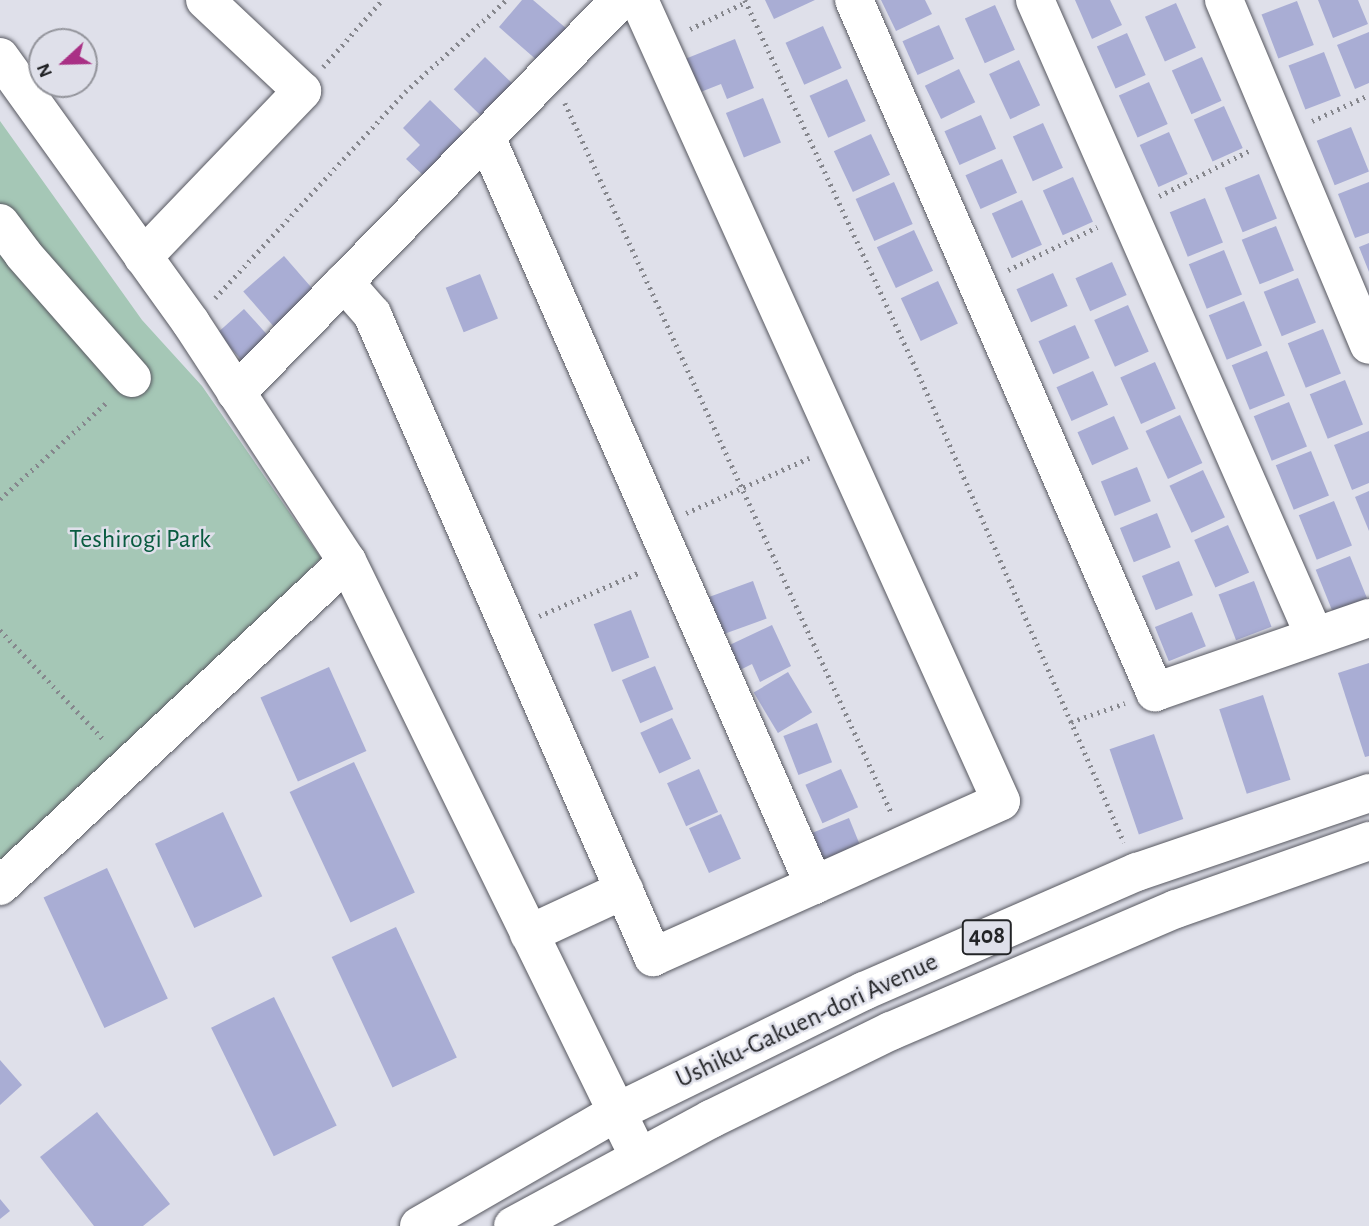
<!DOCTYPE html>
<html>
<head>
<meta charset="utf-8">
<style>
  body { margin:0 }
  #map { position:relative; width:1369px; height:1226px; overflow:hidden; background:#dfe0ea; font-family:"Alegreya Sans",sans-serif }
  div>[style] { position:absolute }
  .green>* { inset:0; background:#a5c7b6 }
  .building>* { inset:0; background:#a9add4; transform-origin:0 0 }
  .path>* { height:4.5px; margin-top:-2.25px; transform-origin:0; background:repeating-linear-gradient(90deg,#86878d 0 2px,transparent 0 7px) }
  .roads { filter:drop-shadow(0 0 2px #575860) drop-shadow(0 0 2px #575860) }
  .minor>* { height:38px; margin:-19px; padding:0 19px; transform-origin:19px; border-radius:19px; background:#fff }
  .highway>* { height:38px; margin:-19px; padding:0 19px; transform-origin:19px; border-radius:19px; background:#fff }
  span { translate:-50% -50%; white-space:nowrap; text-align:center; line-height:1.15; -webkit-text-stroke:5px #dfe0ea; paint-order:stroke }
  .shield-label span { padding:2px 5px; background:#dfe0ea; border:2px solid; border-radius:5px; -webkit-text-stroke-width:0 }
  .shield-label { font-size:24px; color:#232427; font-weight:700 }
  .park-label { font-size:26px; color:#095b40 }
  .street-label { font-size:26px; color:#232427 }
  .north { position:absolute; left:28px; top:28px; width:70px; height:70px; box-sizing:border-box; background:#dfe0ea; border:2px solid #94959c; border-radius:50%; rotate:248deg; font-size:19px; font-weight:700; line-height:28px; text-align:center; color:#232427 }
  .north::after { content:''; display:block; margin:auto; width:24px; height:32px; background:#a93085; clip-path:polygon(50% 0,100% 100%,50% 72%,0 100%) }
</style>
</head>
<body>
<div id="map">
  <div class="green">
    <div style="clip-path:polygon(0 121px,142px 320px,202px 386px,321px 558px,0 881px)"></div>
  </div>
  <div class="building">
    <div style="clip-path:polygon(522px 0,533px 0,567px 29px,539px 62px,499px 27px)"></div>
    <div style="clip-path:polygon(765px 0,815px 0,774px 19px)"></div>
    <div style="clip-path:polygon(881px 0,925px 0,932px 14px,896px 31px)"></div>
    <div style="clip-path:polygon(1075px 0,1110px 0,1122px 25px,1092px 39px)"></div>
    <div style="clip-path:polygon(1318px 0,1358px 0,1368px 24px,1333px 38px)"></div>
    <div style="left:1297px;top:1px;width:47px;height:38px;rotate:69deg"></div>
    <div style="left:1176px;top:3px;width:49px;height:34px;rotate:66deg"></div>
    <div style="left:995px;top:5px;width:49px;height:33px;rotate:66deg"></div>
    <div style="left:939px;top:25px;width:37px;height:40px;rotate:66deg"></div>
    <div style="left:823px;top:26px;width:46px;height:41px;rotate:66deg"></div>
    <div style="clip-path:polygon(1369px 32px,1369px 83px,1355px 89px,1337px 45px)"></div>
    <div style="left:1127px;top:33px;width:46px;height:33px;rotate:66deg"></div>
    <div style="clip-path:polygon(735px 39px,754px 88px,727px 99px,721px 84px,693px 95px,680px 61px)"></div>
    <div style="left:1324px;top:52px;width:47px;height:38px;rotate:69deg"></div>
    <div style="left:485px;top:57px;width:39px;height:45px;rotate:44deg"></div>
    <div style="left:1202px;top:57px;width:48px;height:33px;rotate:66deg"></div>
    <div style="left:1019px;top:60px;width:50px;height:33px;rotate:65deg"></div>
    <div style="left:959px;top:69px;width:37px;height:38px;rotate:64deg"></div>
    <div style="left:847px;top:79px;width:46px;height:41px;rotate:66deg"></div>
    <div style="left:1149px;top:82px;width:46px;height:33px;rotate:66deg"></div>
    <div style="left:763px;top:98px;width:48px;height:40px;rotate:68deg"></div>
    <div style="clip-path:polygon(430px 100px,466px 135px,425px 177px,406px 159px,420px 145px,403px 128px)"></div>
    <div style="left:1224px;top:106px;width:46px;height:33px;rotate:66deg"></div>
    <div style="left:981px;top:115px;width:37px;height:40px;rotate:66deg"></div>
    <div style="left:1043px;top:123px;width:49px;height:33px;rotate:66deg"></div>
    <div style="left:1351px;top:127px;width:48px;height:37px;rotate:68deg"></div>
    <div style="left:1169px;top:132px;width:46px;height:32px;rotate:66deg"></div>
    <div style="left:871px;top:134px;width:45px;height:41px;rotate:65deg"></div>
    <div style="left:1002px;top:159px;width:37px;height:40px;rotate:66deg"></div>
    <div style="left:1259px;top:174px;width:48px;height:37px;rotate:68deg"></div>
    <div style="left:1073px;top:177px;width:49px;height:33px;rotate:66deg"></div>
    <div style="left:894px;top:182px;width:46px;height:42px;rotate:66deg"></div>
    <div style="clip-path:polygon(1369px 182px,1369px 233px,1355px 238px,1338px 194px)"></div>
    <div style="left:1205px;top:198px;width:48px;height:38px;rotate:68deg"></div>
    <div style="left:1022px;top:200px;width:49px;height:33px;rotate:66deg"></div>
    <div style="left:1276px;top:226px;width:48px;height:37px;rotate:68deg"></div>
    <div style="left:914px;top:230px;width:45px;height:41px;rotate:65deg"></div>
    <div style="clip-path:polygon(1369px 243px,1369px 272px,1359px 247px)"></div>
    <div style="left:1224px;top:250px;width:48px;height:38px;rotate:68deg"></div>
    <div style="left:284px;top:256px;width:56px;height:54px;rotate:49deg"></div>
    <div style="left:1112px;top:262px;width:36px;height:40px;rotate:66deg"></div>
    <div style="left:1053px;top:273px;width:36px;height:40px;rotate:66deg"></div>
    <div style="left:480px;top:274px;width:48px;height:37px;rotate:68deg"></div>
    <div style="left:1298px;top:278px;width:48px;height:37px;rotate:68deg"></div>
    <div style="left:938px;top:281px;width:47px;height:41px;rotate:65deg"></div>
    <div style="left:1244px;top:301px;width:48px;height:38px;rotate:68deg"></div>
    <div style="left:1128px;top:305px;width:51px;height:37px;rotate:66deg"></div>
    <div style="left:244px;top:309px;width:50px;height:36px;rotate:48deg"></div>
    <div style="left:1075px;top:325px;width:36px;height:40px;rotate:66deg"></div>
    <div style="left:1323px;top:329px;width:48px;height:38px;rotate:68deg"></div>
    <div style="left:1267px;top:351px;width:48px;height:38px;rotate:68deg"></div>
    <div style="left:1155px;top:362px;width:51px;height:38px;rotate:66deg"></div>
    <div style="left:1093px;top:371px;width:37px;height:40px;rotate:66deg"></div>
    <div style="left:1345px;top:380px;width:48px;height:38px;rotate:68deg"></div>
    <div style="left:1289px;top:402px;width:48px;height:38px;rotate:68deg"></div>
    <div style="left:1180px;top:415px;width:53px;height:38px;rotate:65deg"></div>
    <div style="left:1114px;top:416px;width:36px;height:40px;rotate:66deg"></div>
    <div style="clip-path:polygon(1369px 431px,1369px 483px,1352px 490px,1334px 445px)"></div>
    <div style="left:1311px;top:451px;width:48px;height:38px;rotate:68deg"></div>
    <div style="left:1137px;top:467px;width:37px;height:39px;rotate:68deg"></div>
    <div style="left:1203px;top:470px;width:52px;height:37px;rotate:65deg"></div>
    <div style="clip-path:polygon(1369px 491px,1369px 531px,1355px 497px)"></div>
    <div style="left:1334px;top:501px;width:48px;height:38px;rotate:68deg"></div>
    <div style="left:1157px;top:513px;width:37px;height:40px;rotate:68deg"></div>
    <div style="left:1228px;top:525px;width:52px;height:37px;rotate:66deg"></div>
    <div style="left:1350px;top:556px;width:48px;height:37px;rotate:68deg"></div>
    <div style="left:1179px;top:561px;width:37px;height:40px;rotate:68deg"></div>
    <div style="left:753px;top:581px;width:40px;height:60px;rotate:70deg"></div>
    <div style="left:1254px;top:581px;width:49px;height:38px;rotate:69deg"></div>
    <div style="left:631px;top:610px;width:51px;height:40px;rotate:69deg"></div>
    <div style="left:1192px;top:612px;width:37px;height:40px;rotate:68deg"></div>
    <div style="clip-path:polygon(772px 625px,791px 666px,760px 682px,752px 664px,730px 675px,719px 650px)"></div>
    <div style="clip-path:polygon(1369px 663px,1369px 756px,1365px 757px,1338px 673px)"></div>
    <div style="left:655px;top:666px;width:47px;height:36px;rotate:67deg"></div>
    <div style="left:329px;top:667px;width:92px;height:75px;rotate:66deg"></div>
    <div style="left:788px;top:672px;width:47px;height:40px;rotate:59deg"></div>
    <div style="left:1263px;top:695px;width:89px;height:46px;rotate:72deg"></div>
    <div style="left:672px;top:718px;width:45px;height:35px;rotate:65deg"></div>
    <div style="left:817px;top:723px;width:42px;height:36px;rotate:69deg"></div>
    <div style="left:1154px;top:734px;width:90px;height:47px;rotate:71deg"></div>
    <div style="left:354px;top:762px;width:144px;height:71px;rotate:65deg"></div>
    <div style="left:699px;top:769px;width:47px;height:35px;rotate:66deg"></div>
    <div style="left:841px;top:769px;width:42px;height:39px;rotate:66deg"></div>
    <div style="left:223px;top:812px;width:93px;height:75px;rotate:65deg"></div>
    <div style="left:721px;top:814px;width:49px;height:35px;rotate:66deg"></div>
    <div style="left:849px;top:818px;width:38px;height:46px;rotate:68deg"></div>
    <div style="left:107px;top:868px;width:144px;height:70px;rotate:65deg"></div>
    <div style="left:396px;top:927px;width:144px;height:71px;rotate:65deg"></div>
    <div style="left:274px;top:997px;width:143px;height:70px;rotate:64deg"></div>
    <div style="clip-path:polygon(0 1060px,22px 1085px,0 1105px)"></div>
    <div style="clip-path:polygon(97px 1112px,170px 1204px,143px 1226px,94px 1226px,40px 1157px)"></div>
    <div style="clip-path:polygon(0 1199px,10px 1211px,0 1219px)"></div>
  </div>
  <div class="path">
    <div style="left:745px;top:0;width:406px;rotate:65.1deg"></div>
    <div style="left:916px;top:368px;width:518px;rotate:66.31deg"></div>
    <div style="left:690px;top:29px;width:62px;rotate:-25.7deg"></div>
    <div style="left:323px;top:67px;width:89px;rotate:-48.6deg"></div>
    <div style="left:565px;top:103px;width:783px;rotate:65.3deg"></div>
    <div style="left:1312px;top:121px;width:63px;rotate:-24.5deg"></div>
    <div style="left:1159px;top:196px;width:103px;rotate:-26.6deg"></div>
    <div style="left:1008px;top:270px;width:99px;rotate:-25.8deg"></div>
    <div style="left:215px;top:298px;width:280px;rotate:-47.3deg"></div>
    <div style="left:405px;top:92px;width:137px;rotate:-42.3deg"></div>
    <div style="left:0;top:499px;width:146px;rotate:-42.2deg"></div>
    <div style="left:686px;top:513px;width:135px;rotate:-24.1deg"></div>
    <div style="left:539px;top:616px;width:110px;rotate:-23.5deg"></div>
    <div style="left:0;top:630px;width:153px;rotate:46.6deg"></div>
    <div style="left:1071px;top:722px;width:57px;rotate:-19.4deg"></div>
  </div>
  <div class="roads">
    <div class="minor">
      <div style="left:854px;top:0;width:755px;rotate:66.49deg"></div>
      <div style="left:1155px;top:692px;width:226px;rotate:-19.1deg"></div>
      <div style="left:1035px;top:0;width:694px;rotate:66.28deg"></div>
      <div style="left:1224px;top:0;width:374px;rotate:67.2deg"></div>
      <div style="left:0;top:57px;width:327px;rotate:54.3deg"></div>
      <div style="left:191px;top:323px;width:285px;rotate:56.8deg"></div>
      <div style="left:347px;top:561px;width:664px;rotate:63.9deg"></div>
      <div style="left:486px;top:137px;width:817px;rotate:66.32deg"></div>
      <div style="left:0;top:223px;width:39px;rotate:53deg"></div>
      <div style="left:23px;top:254px;width:165px;rotate:48.7deg"></div>
      <div style="left:143px;top:257px;width:230px;rotate:-46.2deg"></div>
      <div style="left:302px;top:91px;width:133px;rotate:-136.8deg"></div>
      <div style="left:344px;top:282px;width:43px;rotate:48.8deg"></div>
      <div style="left:372px;top:314px;width:702px;rotate:66.39deg"></div>
      <div style="left:653px;top:957px;width:381px;rotate:-24.1deg"></div>
      <div style="left:1001px;top:801px;width:879px;rotate:-114.32deg"></div>
      <div style="left:236px;top:393px;width:549px;rotate:-45.66deg"></div>
      <div style="left:0;top:886px;width:475px;rotate:-43.1deg"></div>
      <div style="left:529px;top:934px;width:105px;rotate:-24.9deg"></div>
    </div>
    <div class="highway">
      <div style="left:419px;top:1226px;width:228px;rotate:-29.9deg"></div>
      <div style="left:617px;top:1112px;width:275px;rotate:-26.1deg"></div>
      <div style="left:864px;top:991px;width:298px;rotate:-23.6deg"></div>
      <div style="left:1137px;top:872px;width:245px;rotate:-18.8deg"></div>
      <div style="left:513px;top:1226px;width:225px;rotate:-28.4deg"></div>
      <div style="left:711px;top:1119px;width:200px;rotate:-26.1deg"></div>
      <div style="left:891px;top:1031px;width:310px;rotate:-23.2deg"></div>
      <div style="left:1176px;top:909px;width:205px;rotate:-19.4deg"></div>
    </div>
  </div>
  <div class="shield-label">
    <span style="left:987px;top:937px">408</span>
  </div>
  <div class="park-label">
    <span style="left:140px;top:540px">Teshirogi Park</span>
  </div>
  <div class="street-label">
    <span style="left:807px;top:1021px;rotate:-25deg">Ushiku-Gakuen-dori Avenue</span>
  </div>
  <div class="north">N</div>
</div>
</body>
</html>
